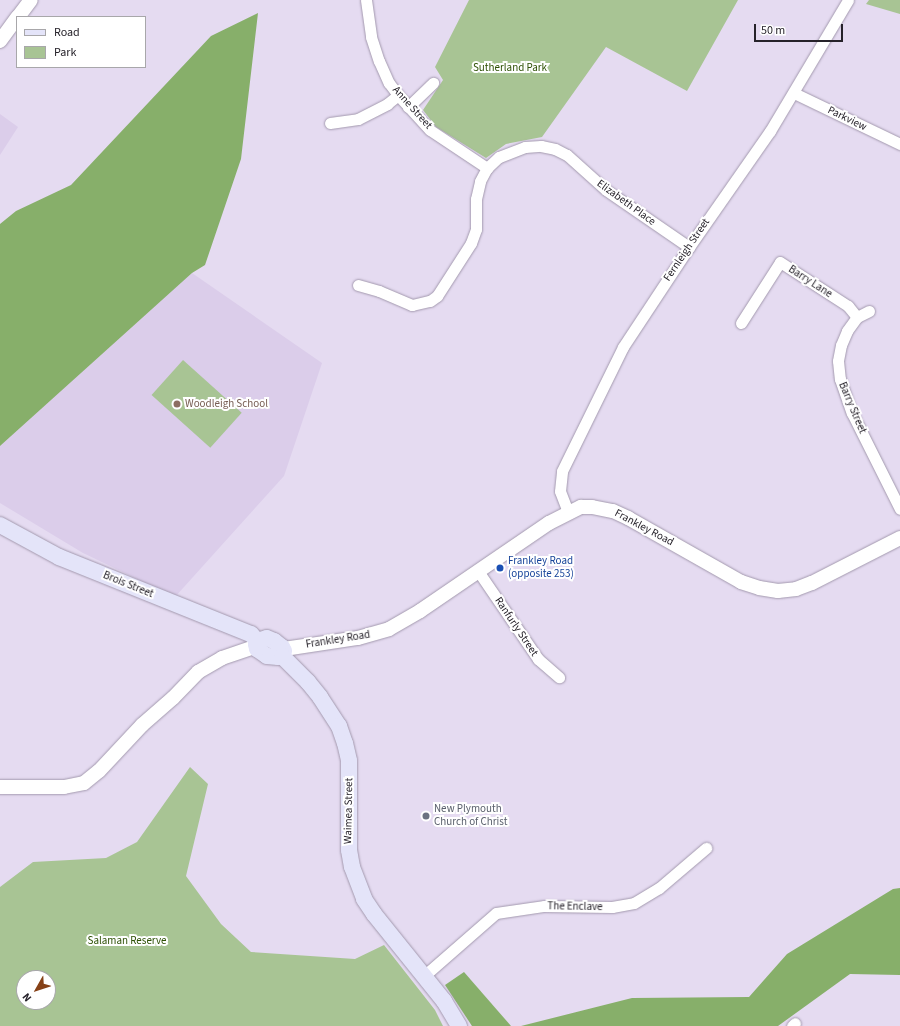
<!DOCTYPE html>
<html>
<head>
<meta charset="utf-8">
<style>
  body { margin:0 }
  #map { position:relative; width:900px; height:1026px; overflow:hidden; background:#e5dbf1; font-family:"Source Sans 3",sans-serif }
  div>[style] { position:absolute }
  .built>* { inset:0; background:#dbcdea }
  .green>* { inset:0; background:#a8c494; transform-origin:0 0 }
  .forest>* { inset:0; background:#87af6a }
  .roads { filter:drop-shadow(0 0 1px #a399ae) drop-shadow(0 0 1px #a399ae) }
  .minor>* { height:11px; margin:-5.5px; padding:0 5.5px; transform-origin:5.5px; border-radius:5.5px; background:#fff }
  .tertiary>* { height:14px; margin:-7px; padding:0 7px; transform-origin:7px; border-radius:7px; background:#fff }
  .secondary>* { height:16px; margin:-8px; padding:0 8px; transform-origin:8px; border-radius:8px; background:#e4e4f9 }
  .dots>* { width:11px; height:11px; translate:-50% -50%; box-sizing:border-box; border:2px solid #fff; border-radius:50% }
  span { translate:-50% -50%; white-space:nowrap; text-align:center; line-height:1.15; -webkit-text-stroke:4px #fff; paint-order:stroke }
  .park-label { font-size:11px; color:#2d5004 }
  .street-label { font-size:11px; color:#26222a }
  .education-label { font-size:11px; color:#785e54 }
  .left { translate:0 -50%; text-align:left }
  .transit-label { font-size:11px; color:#164399 }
  .worship-label { font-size:11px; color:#5b616d }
  .legend { position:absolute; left:16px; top:16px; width:130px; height:52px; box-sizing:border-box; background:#fff; border:1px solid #a8a7aa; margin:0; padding:5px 7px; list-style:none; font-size:12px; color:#26222a }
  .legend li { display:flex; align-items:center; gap:8px; height:20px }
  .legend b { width:20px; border:1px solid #a8a7aa }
  .north { position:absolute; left:16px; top:970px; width:40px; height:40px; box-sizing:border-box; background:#fff; border:1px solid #a8a7aa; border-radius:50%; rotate:231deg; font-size:11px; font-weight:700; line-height:16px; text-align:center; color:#26222a }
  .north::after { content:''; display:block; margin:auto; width:14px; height:18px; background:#864117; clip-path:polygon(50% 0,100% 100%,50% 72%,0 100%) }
  .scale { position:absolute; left:754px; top:24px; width:89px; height:18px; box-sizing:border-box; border:2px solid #26222a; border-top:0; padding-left:5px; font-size:12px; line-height:14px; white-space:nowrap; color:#26222a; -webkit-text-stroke:3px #fff; paint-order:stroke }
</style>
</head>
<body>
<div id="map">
  <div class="built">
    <div style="clip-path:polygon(0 114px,18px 127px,0 155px)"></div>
    <div style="clip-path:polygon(192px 273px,322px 363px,284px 476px,175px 597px,83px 553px,0 503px,0 446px)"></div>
  </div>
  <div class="green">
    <div style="clip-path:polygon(469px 0,738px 0,687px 91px,606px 47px,542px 137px,506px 144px,486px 158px,436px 127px,423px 110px,443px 80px,435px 67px)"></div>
    <div style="clip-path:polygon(869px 0,900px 0,900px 14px,866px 4px)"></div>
    <div style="left:183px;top:360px;width:79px;height:47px;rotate:42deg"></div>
    <div style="clip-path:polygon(evenodd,190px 767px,208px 784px,186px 876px,221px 924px,251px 952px,355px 959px,384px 945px,435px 1010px,443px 1026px,0 1026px,0 887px,33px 862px,106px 858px,137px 842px,190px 767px,24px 978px,48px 978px,48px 1002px,24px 1002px,24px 978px)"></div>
  </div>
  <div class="forest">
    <div style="clip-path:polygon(258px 13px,241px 159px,205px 265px,192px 273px,0 446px,0 224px,16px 211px,71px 185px,211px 36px)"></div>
    <div style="clip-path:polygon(900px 888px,900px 975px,850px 974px,778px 1026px,521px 1026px,632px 998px,749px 997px,787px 954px,893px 889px)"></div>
    <div style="clip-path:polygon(464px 972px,511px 1026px,472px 1026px,445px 985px)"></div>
  </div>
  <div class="roads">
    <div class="minor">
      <div style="left:366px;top:0;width:37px;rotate:82deg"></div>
      <div style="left:371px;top:37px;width:25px;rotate:72deg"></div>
      <div style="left:379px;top:61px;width:24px;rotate:66deg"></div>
      <div style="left:389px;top:83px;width:15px;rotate:53deg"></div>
      <div style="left:398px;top:95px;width:47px;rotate:47.6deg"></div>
      <div style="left:430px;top:130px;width:69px;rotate:33.7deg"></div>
      <div style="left:794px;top:93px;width:118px;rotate:25.7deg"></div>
      <div style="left:408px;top:107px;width:35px;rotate:-44deg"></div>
      <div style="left:330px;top:123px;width:28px;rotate:-8deg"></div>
      <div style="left:358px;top:119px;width:33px;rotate:-27deg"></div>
      <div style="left:387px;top:104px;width:14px;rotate:-39deg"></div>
      <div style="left:358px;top:285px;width:22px;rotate:16deg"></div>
      <div style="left:379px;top:291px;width:36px;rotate:23deg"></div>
      <div style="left:412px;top:305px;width:18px;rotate:-13deg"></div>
      <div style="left:430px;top:301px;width:9px;rotate:-36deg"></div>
      <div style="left:437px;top:296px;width:63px;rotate:-57.3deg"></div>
      <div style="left:471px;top:243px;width:15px;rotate:-70deg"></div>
      <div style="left:476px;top:229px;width:30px;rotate:-90deg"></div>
      <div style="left:476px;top:199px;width:18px;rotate:-77deg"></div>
      <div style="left:480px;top:181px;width:15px;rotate:-62deg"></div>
      <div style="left:487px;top:168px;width:16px;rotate:-43deg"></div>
      <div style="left:499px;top:157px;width:28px;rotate:-21deg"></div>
      <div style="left:525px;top:147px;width:16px;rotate:-4deg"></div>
      <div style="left:541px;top:146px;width:14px;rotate:12deg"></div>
      <div style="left:555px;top:149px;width:13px;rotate:27deg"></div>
      <div style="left:567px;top:155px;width:52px;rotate:41.9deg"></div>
      <div style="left:606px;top:190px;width:101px;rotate:34.5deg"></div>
      <div style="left:869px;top:311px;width:13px;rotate:153deg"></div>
      <div style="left:857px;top:317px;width:17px;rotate:126deg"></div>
      <div style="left:847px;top:331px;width:15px;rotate:113deg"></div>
      <div style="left:841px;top:345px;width:16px;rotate:101deg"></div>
      <div style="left:838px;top:361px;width:18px;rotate:84deg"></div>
      <div style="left:840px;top:379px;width:36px;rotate:71deg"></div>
      <div style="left:852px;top:413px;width:107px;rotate:63.4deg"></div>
      <div style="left:741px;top:323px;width:72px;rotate:-57.4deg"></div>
      <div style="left:780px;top:262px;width:81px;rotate:32.9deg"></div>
      <div style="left:848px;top:306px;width:14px;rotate:51deg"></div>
      <div style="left:568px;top:512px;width:22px;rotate:-111deg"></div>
      <div style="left:560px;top:491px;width:20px;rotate:-84deg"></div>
      <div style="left:562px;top:471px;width:138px;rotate:-63.8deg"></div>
      <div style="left:623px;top:347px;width:120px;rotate:-56.6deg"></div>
      <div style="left:689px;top:247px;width:141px;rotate:-55.1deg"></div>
      <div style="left:770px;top:131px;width:152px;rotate:-59.2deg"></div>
      <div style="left:478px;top:571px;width:107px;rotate:55.7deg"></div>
      <div style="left:538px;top:659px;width:28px;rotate:41deg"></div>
      <div style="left:425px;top:975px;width:94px;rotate:-41.1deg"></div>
      <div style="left:496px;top:913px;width:49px;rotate:-8.3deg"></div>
      <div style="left:544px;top:906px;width:68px;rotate:0.8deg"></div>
      <div style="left:612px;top:907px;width:22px;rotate:-10deg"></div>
      <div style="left:634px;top:903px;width:29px;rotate:-31deg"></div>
      <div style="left:659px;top:888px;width:62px;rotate:-40.4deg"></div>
      <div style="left:792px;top:1026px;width:4px;rotate:-45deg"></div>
    </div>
    <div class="tertiary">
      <div style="left:18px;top:17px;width:21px;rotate:-53deg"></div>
      <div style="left:0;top:41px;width:29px;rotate:-54deg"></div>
      <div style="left:284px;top:649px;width:75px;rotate:-8.5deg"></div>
      <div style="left:358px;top:638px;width:32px;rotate:-16deg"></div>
      <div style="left:389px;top:629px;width:36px;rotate:-30deg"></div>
      <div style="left:420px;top:611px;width:156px;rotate:-34.3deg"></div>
      <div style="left:549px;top:523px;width:36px;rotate:-27deg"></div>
      <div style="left:581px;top:507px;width:11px"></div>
      <div style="left:592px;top:507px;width:21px;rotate:11deg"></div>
      <div style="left:613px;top:511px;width:17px;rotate:25deg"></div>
      <div style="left:628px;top:518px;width:130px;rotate:29.5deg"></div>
      <div style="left:741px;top:582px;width:19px;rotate:18deg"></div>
      <div style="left:759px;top:588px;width:19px;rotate:9deg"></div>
      <div style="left:778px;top:591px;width:18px;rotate:-6deg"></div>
      <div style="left:796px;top:589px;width:17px;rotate:-21deg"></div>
      <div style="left:812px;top:583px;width:99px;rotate:-27.1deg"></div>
      <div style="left:0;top:787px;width:64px"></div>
      <div style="left:64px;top:787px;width:20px;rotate:-11deg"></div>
      <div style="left:84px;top:783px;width:19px;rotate:-39deg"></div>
      <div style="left:99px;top:771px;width:63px;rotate:-46.9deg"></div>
      <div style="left:142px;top:725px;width:41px;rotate:-41.1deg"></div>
      <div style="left:173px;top:698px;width:36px;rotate:-46deg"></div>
      <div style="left:198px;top:672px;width:28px;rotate:-30deg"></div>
      <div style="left:222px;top:658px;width:36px;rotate:-19deg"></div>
    </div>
    <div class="secondary">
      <div style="left:0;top:525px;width:67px;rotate:28.5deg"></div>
      <div style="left:59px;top:557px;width:207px;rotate:21.9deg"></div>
      <div style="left:251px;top:634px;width:9px;rotate:49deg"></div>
      <div style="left:267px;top:638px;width:8px;rotate:23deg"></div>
      <div style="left:274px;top:641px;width:10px;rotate:37deg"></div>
      <div style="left:282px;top:647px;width:4px;rotate:63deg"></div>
      <div style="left:284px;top:651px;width:5px;rotate:112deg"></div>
      <div style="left:282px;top:656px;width:4px;rotate:166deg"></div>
      <div style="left:278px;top:657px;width:11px;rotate:-175deg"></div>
      <div style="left:267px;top:656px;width:12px;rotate:-145deg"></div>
      <div style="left:257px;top:649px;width:5px;rotate:-101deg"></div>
      <div style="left:256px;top:644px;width:3px;rotate:-72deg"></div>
      <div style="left:257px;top:641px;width:10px;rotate:-17deg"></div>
      <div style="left:282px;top:656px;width:37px;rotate:45deg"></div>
      <div style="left:308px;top:682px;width:19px;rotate:51deg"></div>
      <div style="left:320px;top:697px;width:35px;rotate:57deg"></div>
      <div style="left:339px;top:726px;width:18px;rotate:71deg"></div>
      <div style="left:345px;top:743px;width:18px;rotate:77deg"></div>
      <div style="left:349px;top:761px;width:89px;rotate:90deg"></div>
      <div style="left:349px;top:850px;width:17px;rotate:80deg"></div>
      <div style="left:352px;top:867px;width:34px;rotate:69deg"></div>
      <div style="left:364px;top:899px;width:18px;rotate:56deg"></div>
      <div style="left:374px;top:914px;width:112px;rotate:51.2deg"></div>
      <div style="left:444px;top:1001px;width:29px;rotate:59deg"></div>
    </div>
  </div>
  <div class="dots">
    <div style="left:177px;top:404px;background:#8d6e63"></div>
    <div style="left:500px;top:568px;background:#1a4fb4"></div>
    <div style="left:426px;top:816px;background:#6b7280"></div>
  </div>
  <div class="park-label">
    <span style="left:510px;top:68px">Sutherland Park</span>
    <span style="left:127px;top:941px">Salaman Reserve</span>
  </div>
  <div class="street-label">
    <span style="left:412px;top:108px;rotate:48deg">Anne Street</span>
    <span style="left:847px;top:119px;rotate:26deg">Parkview</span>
    <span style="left:626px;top:203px;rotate:36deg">Elizabeth Place</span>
    <span style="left:687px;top:250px;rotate:-56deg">Fernleigh Street</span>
    <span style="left:810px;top:282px;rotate:33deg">Barry Lane</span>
    <span style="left:852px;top:408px;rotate:67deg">Barry Street</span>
    <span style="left:644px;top:528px;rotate:28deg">Frankley Road</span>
    <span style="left:128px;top:585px;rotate:22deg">Brois Street</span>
    <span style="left:516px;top:627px;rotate:56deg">Ranfurly Street</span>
    <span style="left:338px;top:640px;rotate:-9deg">Frankley Road</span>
    <span style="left:349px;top:811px;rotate:-89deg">Waimea Street</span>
    <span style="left:575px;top:907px;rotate:1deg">The Enclave</span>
  </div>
  <div class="education-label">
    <span class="left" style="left:185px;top:404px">Woodleigh School</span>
  </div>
  <div class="transit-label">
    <span class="left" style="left:508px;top:568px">Frankley Road<br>(opposite 253)</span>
  </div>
  <div class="worship-label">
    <span class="left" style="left:434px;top:816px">New Plymouth<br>Church of Christ</span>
  </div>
  <ul class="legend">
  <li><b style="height:5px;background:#e4e4f9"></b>Road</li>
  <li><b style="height:11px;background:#a8c494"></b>Park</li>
  </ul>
  <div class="north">N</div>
  <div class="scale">50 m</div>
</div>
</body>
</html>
